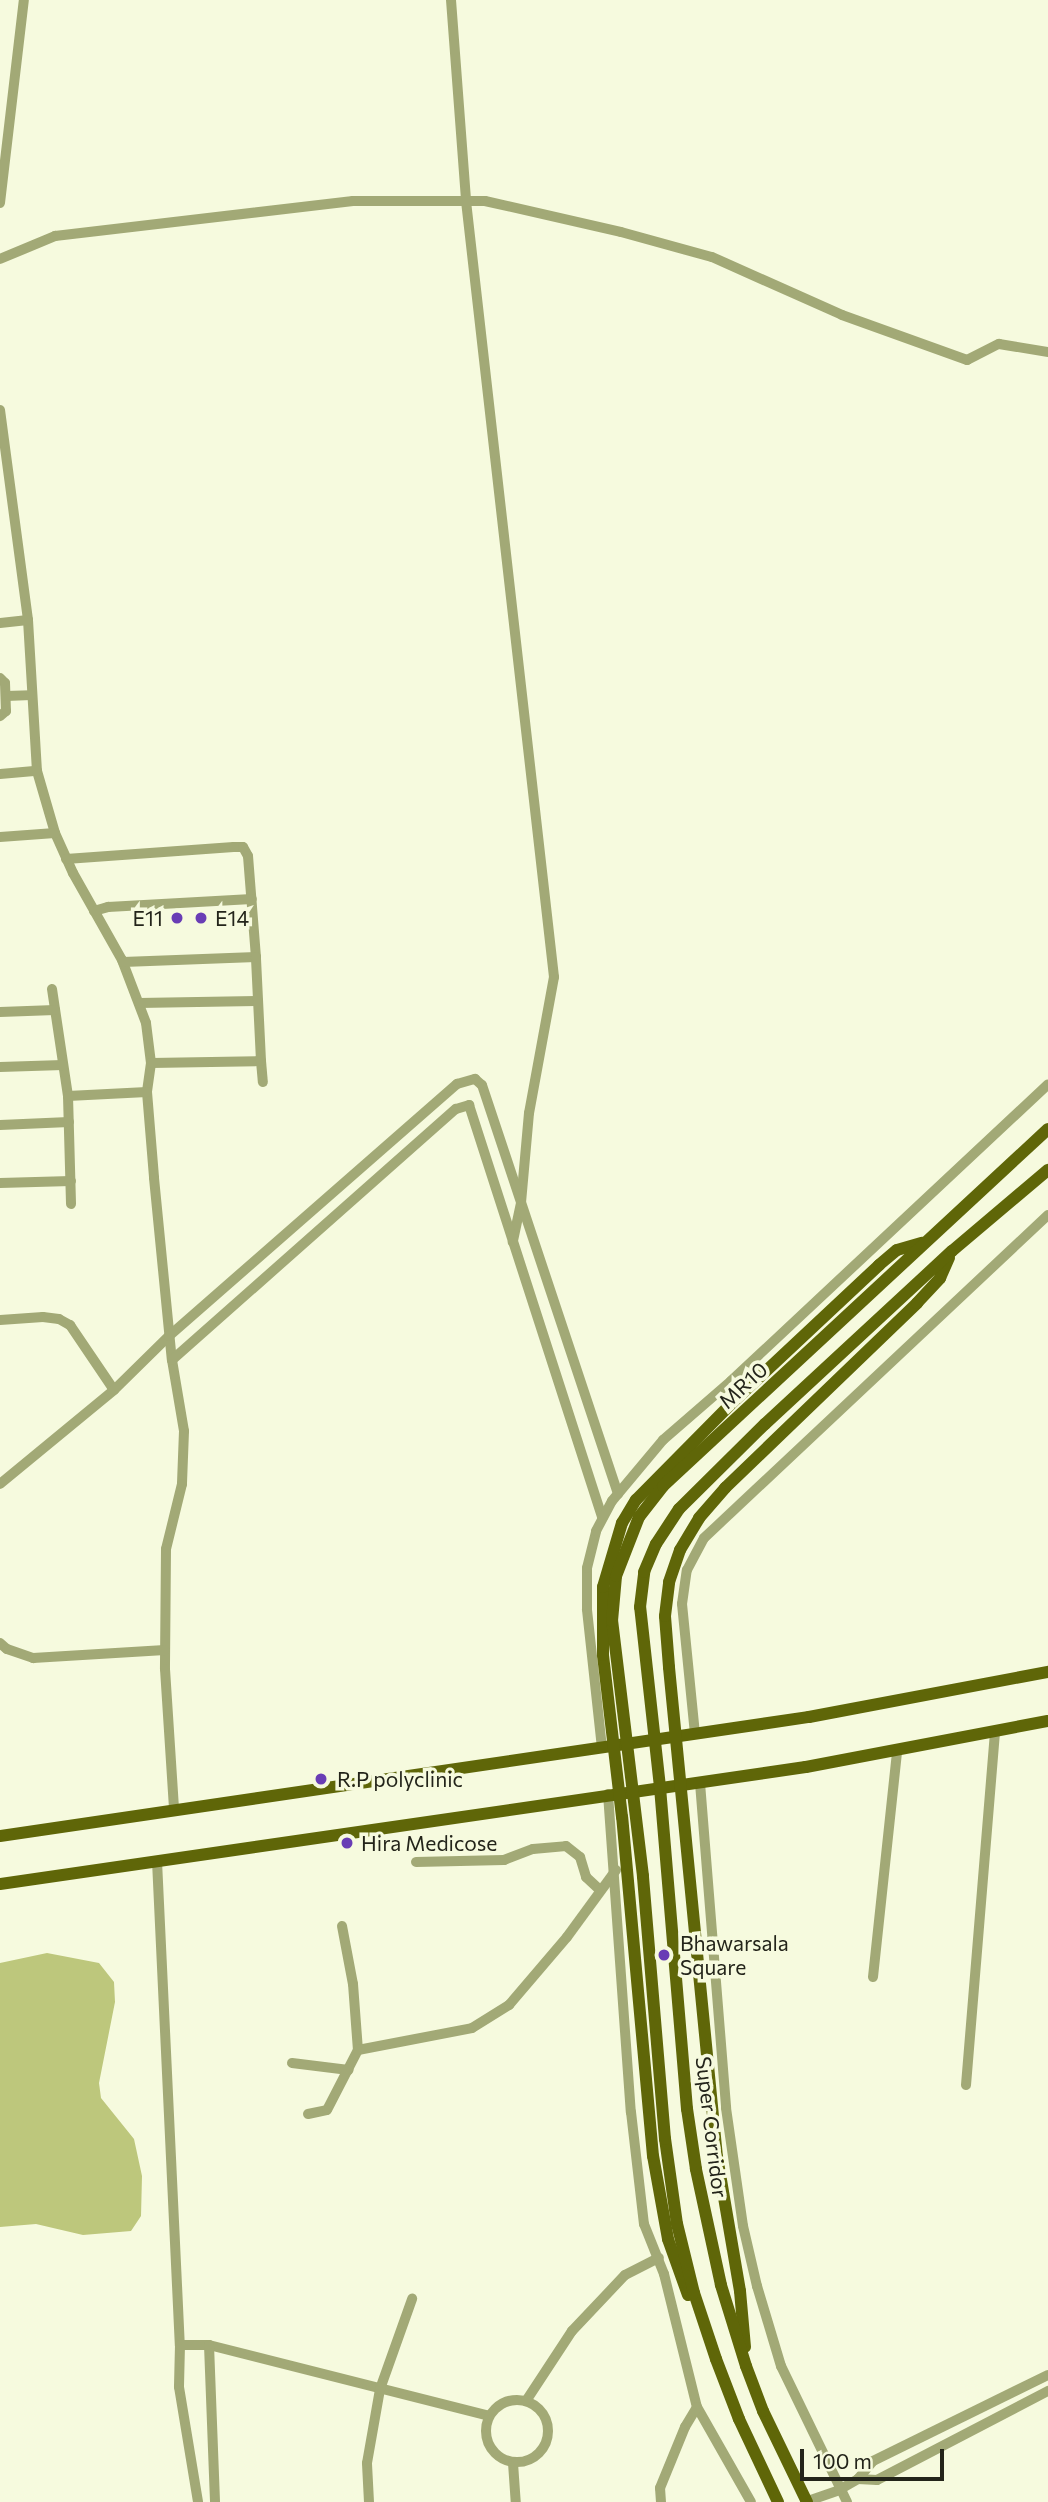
<!DOCTYPE html>
<html>
<head>
<meta charset="utf-8">
<style>
  body { margin:0 }
  #map { position:relative; width:1048px; height:2502px; overflow:hidden; background:#f6fade; font-family:Commissioner,sans-serif }
  div>[style] { position:absolute }
  .water>* { inset:0; background:#bdc77c }
  .minor>* { height:10px; margin:-5px; padding:0 5px; transform-origin:5px; border-radius:5px; background:#a2a976 }
  .minor>.ring { margin:-5px; padding:0; box-sizing:content-box; background:none; border:10px solid #a2a976; border-radius:50% }
  .major>* { height:12px; margin:-6px; padding:0 6px; transform-origin:6px; border-radius:6px; background:#5f6608 }
  .dots>* { width:19px; height:19px; translate:-50% -50%; box-sizing:border-box; border:4px solid #f6fade; border-radius:50% }
  span { translate:-50% -50%; white-space:nowrap; text-align:center; line-height:1.15; -webkit-text-stroke:7px #f6fade; paint-order:stroke }
  .poi-label { font-size:21px; color:#23241a }
  .right { translate:-100% -50%; text-align:right }
  .left { translate:0 -50%; text-align:left }
  .street-label { font-size:21px; color:#23241a }
  .scale { position:absolute; left:800px; top:2449px; width:144px; height:32px; box-sizing:border-box; border:4px solid #23241a; border-top:0; padding-left:9px; font-size:21px; line-height:24px; white-space:nowrap; color:#23241a; -webkit-text-stroke:5px #f6fade; paint-order:stroke }
</style>
</head>
<body>
<div id="map">
  <div class="water">
    <div style="clip-path:polygon(47px 1953px,99px 1963px,114px 1982px,115px 2002px,99px 2083px,101px 2098px,134px 2139px,142px 2176px,141px 2216px,131px 2231px,83px 2235px,36px 2224px,0 2227px,0 1963px)"></div>
  </div>
  <div class="minor">
    <div style="left:451px;top:0;width:202px;rotate:85.7deg"></div>
    <div style="left:466px;top:201px;width:781px;rotate:83.53deg"></div>
    <div style="left:554px;top:977px;width:138px;rotate:100.4deg"></div>
    <div style="left:529px;top:1113px;width:90px;rotate:95.1deg"></div>
    <div style="left:521px;top:1203px;width:40px;rotate:102deg"></div>
    <div style="left:0;top:203px;width:204px;rotate:-83.3deg"></div>
    <div style="left:0;top:259px;width:60px;rotate:-22.7deg"></div>
    <div style="left:55px;top:236px;width:300px;rotate:-6.7deg"></div>
    <div style="left:353px;top:201px;width:132px"></div>
    <div style="left:485px;top:201px;width:139px;rotate:12.8deg"></div>
    <div style="left:621px;top:232px;width:94px;rotate:15.4deg"></div>
    <div style="left:712px;top:257px;width:142px;rotate:24deg"></div>
    <div style="left:842px;top:315px;width:133px;rotate:19.8deg"></div>
    <div style="left:967px;top:360px;width:36px;rotate:-27deg"></div>
    <div style="left:999px;top:344px;width:50px;rotate:9.3deg"></div>
    <div style="left:0;top:410px;width:212px;rotate:82.4deg"></div>
    <div style="left:28px;top:620px;width:151px;rotate:86.6deg"></div>
    <div style="left:37px;top:771px;width:65px;rotate:73.8deg"></div>
    <div style="left:55px;top:833px;width:44px;rotate:65.8deg"></div>
    <div style="left:73px;top:873px;width:100px;rotate:60.6deg"></div>
    <div style="left:122px;top:960px;width:67px;rotate:69.1deg"></div>
    <div style="left:146px;top:1023px;width:40px;rotate:82.9deg"></div>
    <div style="left:151px;top:1063px;width:29px;rotate:98deg"></div>
    <div style="left:147px;top:1092px;width:86px;rotate:85.3deg"></div>
    <div style="left:154px;top:1178px;width:183px;rotate:84.4deg"></div>
    <div style="left:172px;top:1360px;width:72px;rotate:80.4deg"></div>
    <div style="left:184px;top:1431px;width:53px;rotate:92.2deg"></div>
    <div style="left:182px;top:1484px;width:67px;rotate:103.8deg"></div>
    <div style="left:166px;top:1549px;width:120px;rotate:90.5deg"></div>
    <div style="left:165px;top:1669px;width:140px;rotate:86.3deg"></div>
    <div style="left:0;top:623px;width:28px;rotate:-6deg"></div>
    <div style="left:0;top:678px;width:7px;rotate:45deg"></div>
    <div style="left:5px;top:683px;width:28px;rotate:88deg"></div>
    <div style="left:6px;top:711px;width:8px;rotate:140deg"></div>
    <div style="left:6px;top:696px;width:25px;rotate:-2deg"></div>
    <div style="left:0;top:774px;width:37px;rotate:-5deg"></div>
    <div style="left:0;top:837px;width:55px;rotate:-4.2deg"></div>
    <div style="left:66px;top:859px;width:168px;rotate:-4.1deg"></div>
    <div style="left:234px;top:847px;width:9px"></div>
    <div style="left:243px;top:847px;width:10px;rotate:61deg"></div>
    <div style="left:248px;top:856px;width:101px;rotate:85.5deg"></div>
    <div style="left:256px;top:957px;width:133px;rotate:177.8deg"></div>
    <div style="left:94px;top:911px;width:15px;rotate:-16deg"></div>
    <div style="left:108px;top:907px;width:144px;rotate:-3.2deg"></div>
    <div style="left:52px;top:989px;width:108px;rotate:81.5deg"></div>
    <div style="left:68px;top:1096px;width:108px;rotate:88.4deg"></div>
    <div style="left:139px;top:1003px;width:119px;rotate:-1deg"></div>
    <div style="left:0;top:1012px;width:55px;rotate:-2.1deg"></div>
    <div style="left:261px;top:1061px;width:21px;rotate:85deg"></div>
    <div style="left:151px;top:1063px;width:110px;rotate:-1deg"></div>
    <div style="left:261px;top:1061px;width:104px;rotate:-92.8deg"></div>
    <div style="left:0;top:1067px;width:63px;rotate:-1.8deg"></div>
    <div style="left:68px;top:1096px;width:79px;rotate:-2.9deg"></div>
    <div style="left:0;top:1125px;width:69px;rotate:-2.5deg"></div>
    <div style="left:0;top:1183px;width:71px;rotate:-1.6deg"></div>
    <div style="left:0;top:1320px;width:43px;rotate:-4deg"></div>
    <div style="left:43px;top:1317px;width:16px;rotate:7deg"></div>
    <div style="left:59px;top:1319px;width:13px;rotate:29deg"></div>
    <div style="left:70px;top:1325px;width:78px;rotate:55.9deg"></div>
    <div style="left:172px;top:1360px;width:379px;rotate:-41.5deg"></div>
    <div style="left:456px;top:1109px;width:14px;rotate:-17deg"></div>
    <div style="left:469px;top:1105px;width:434px;rotate:72.1deg"></div>
    <div style="left:0;top:1484px;width:148px;rotate:-39.5deg"></div>
    <div style="left:114px;top:1390px;width:77px;rotate:-44.5deg"></div>
    <div style="left:169px;top:1336px;width:383px;rotate:-41.2deg"></div>
    <div style="left:457px;top:1084px;width:19px;rotate:-16deg"></div>
    <div style="left:475px;top:1079px;width:9px;rotate:41deg"></div>
    <div style="left:482px;top:1085px;width:431px;rotate:71.6deg"></div>
    <div style="left:0;top:1643px;width:9px;rotate:41deg"></div>
    <div style="left:7px;top:1649px;width:28px;rotate:19deg"></div>
    <div style="left:33px;top:1658px;width:132px;rotate:-3.5deg"></div>
    <div style="left:695px;top:1734px;width:131px;rotate:-95.7deg"></div>
    <div style="left:682px;top:1604px;width:34px;rotate:-82deg"></div>
    <div style="left:687px;top:1570px;width:36px;rotate:-62deg"></div>
    <div style="left:704px;top:1538px;width:472px;rotate:-43.2deg"></div>
    <div style="left:602px;top:1748px;width:140px;rotate:-96.2deg"></div>
    <div style="left:587px;top:1609px;width:41px;rotate:-90deg"></div>
    <div style="left:587px;top:1568px;width:38px;rotate:-76deg"></div>
    <div style="left:596px;top:1531px;width:34px;rotate:-62deg"></div>
    <div style="left:612px;top:1501px;width:80px;rotate:-50.1deg"></div>
    <div style="left:663px;top:1440px;width:90px;rotate:-40.9deg"></div>
    <div style="left:731px;top:1381px;width:434px;rotate:-43.1deg"></div>
    <div style="left:700px;top:1783px;width:326px;rotate:85.4deg"></div>
    <div style="left:726px;top:2108px;width:119px;rotate:81.8deg"></div>
    <div style="left:743px;top:2226px;width:62px;rotate:76.9deg"></div>
    <div style="left:757px;top:2286px;width:84px;rotate:73.3deg"></div>
    <div style="left:781px;top:2366px;width:151px;rotate:64.1deg"></div>
    <div style="left:608px;top:1794px;width:319px;rotate:85.9deg"></div>
    <div style="left:631px;top:2112px;width:113px;rotate:83.4deg"></div>
    <div style="left:644px;top:2224px;width:54px;rotate:68.2deg"></div>
    <div style="left:664px;top:2274px;width:137px;rotate:76.1deg"></div>
    <div style="left:697px;top:2407px;width:109px;rotate:60.4deg"></div>
    <div style="left:157px;top:1861px;width:485px;rotate:87.3deg"></div>
    <div style="left:180px;top:2345px;width:42px;rotate:91.4deg"></div>
    <div style="left:179px;top:2387px;width:117px;rotate:80.6deg"></div>
    <div style="left:416px;top:1862px;width:88px;rotate:-1.3deg"></div>
    <div style="left:504px;top:1860px;width:31px;rotate:-21deg"></div>
    <div style="left:533px;top:1849px;width:33px;rotate:-5deg"></div>
    <div style="left:566px;top:1846px;width:18px;rotate:38deg"></div>
    <div style="left:580px;top:1857px;width:21px;rotate:73deg"></div>
    <div style="left:586px;top:1877px;width:18px;rotate:43deg"></div>
    <div style="left:342px;top:1926px;width:59px;rotate:79.3deg"></div>
    <div style="left:353px;top:1984px;width:66px;rotate:85.7deg"></div>
    <div style="left:873px;top:1977px;width:227px;rotate:-83.9deg"></div>
    <div style="left:292px;top:2063px;width:57px;rotate:7deg"></div>
    <div style="left:966px;top:2085px;width:355px;rotate:-85.3deg"></div>
    <div style="left:308px;top:2114px;width:19px;rotate:-12deg"></div>
    <div style="left:327px;top:2110px;width:68px;rotate:-62.7deg"></div>
    <div style="left:358px;top:2050px;width:116px;rotate:-10.9deg"></div>
    <div style="left:472px;top:2028px;width:44px;rotate:-31.9deg"></div>
    <div style="left:509px;top:2005px;width:89px;rotate:-49.5deg"></div>
    <div style="left:567px;top:1937px;width:83px;rotate:-53.8deg"></div>
    <div style="left:180px;top:2345px;width:29px"></div>
    <div style="left:209px;top:2345px;width:289px;rotate:14.2deg"></div>
    <div style="left:209px;top:2345px;width:157px;rotate:87.8deg"></div>
    <div class="ring" style="left:486px;top:2400px;width:52px;height:52px"></div>
    <div style="left:526px;top:2401px;width:84px;rotate:-56.7deg"></div>
    <div style="left:572px;top:2331px;width:77px;rotate:-46.6deg"></div>
    <div style="left:625px;top:2275px;width:38px;rotate:-27deg"></div>
    <div style="left:513px;top:2463px;width:39px;rotate:86deg"></div>
    <div style="left:858px;top:2479px;width:19px;rotate:3deg"></div>
    <div style="left:877px;top:2480px;width:193px;rotate:-27.5deg"></div>
    <div style="left:369px;top:2502px;width:39px;rotate:-93deg"></div>
    <div style="left:367px;top:2463px;width:75px;rotate:-80deg"></div>
    <div style="left:380px;top:2389px;width:96px;rotate:-70.4deg"></div>
    <div style="left:661px;top:2502px;width:14px;rotate:-94deg"></div>
    <div style="left:660px;top:2488px;width:66px;rotate:-67.7deg"></div>
    <div style="left:685px;top:2427px;width:23px;rotate:-59deg"></div>
    <div style="left:805px;top:2502px;width:36px;rotate:-19deg"></div>
    <div style="left:839px;top:2490px;width:22px;rotate:-30deg"></div>
    <div style="left:858px;top:2479px;width:23px;rotate:-50deg"></div>
    <div style="left:873px;top:2461px;width:195px;rotate:-26.2deg"></div>
  </div>
  <div class="major">
    <div style="left:0;top:1836px;width:818px;rotate:-8.37deg"></div>
    <div style="left:809px;top:1717px;width:243px;rotate:-10.7deg"></div>
    <div style="left:0;top:1884px;width:814px;rotate:-8.26deg"></div>
    <div style="left:806px;top:1767px;width:246px;rotate:-10.8deg"></div>
    <div style="left:688px;top:2295px;width:59px;rotate:-109.7deg"></div>
    <div style="left:668px;top:2239px;width:84px;rotate:-100.2deg"></div>
    <div style="left:653px;top:2156px;width:340px;rotate:-95.2deg"></div>
    <div style="left:622px;top:1817px;width:163px;rotate:-96.7deg"></div>
    <div style="left:603px;top:1655px;width:68px;rotate:-90deg"></div>
    <div style="left:603px;top:1587px;width:67px;rotate:-73.5deg"></div>
    <div style="left:622px;top:1523px;width:27px;rotate:-59deg"></div>
    <div style="left:636px;top:1500px;width:142px;rotate:-45.3deg"></div>
    <div style="left:736px;top:1399px;width:196px;rotate:-43.1deg"></div>
    <div style="left:879px;top:1265px;width:23px;rotate:-40deg"></div>
    <div style="left:897px;top:1250px;width:26px;rotate:-16deg"></div>
    <div style="left:745px;top:2347px;width:56px;rotate:-95.1deg"></div>
    <div style="left:740px;top:2291px;width:136px;rotate:-99.7deg"></div>
    <div style="left:717px;top:2157px;width:492px;rotate:-95.6deg"></div>
    <div style="left:669px;top:1667px;width:51px;rotate:-94.5deg"></div>
    <div style="left:665px;top:1616px;width:34px;rotate:-83deg"></div>
    <div style="left:669px;top:1582px;width:34px;rotate:-71deg"></div>
    <div style="left:680px;top:1550px;width:37px;rotate:-59deg"></div>
    <div style="left:699px;top:1518px;width:40px;rotate:-49deg"></div>
    <div style="left:725px;top:1488px;width:267px;rotate:-43.9deg"></div>
    <div style="left:917px;top:1303px;width:34px;rotate:-47deg"></div>
    <div style="left:940px;top:1278px;width:22px;rotate:-66deg"></div>
    <div style="left:778px;top:2502px;width:92px;rotate:-115.2deg"></div>
    <div style="left:739px;top:2419px;width:64px;rotate:-111deg"></div>
    <div style="left:716px;top:2359px;width:70px;rotate:-108.4deg"></div>
    <div style="left:694px;top:2293px;width:71px;rotate:-103.8deg"></div>
    <div style="left:677px;top:2224px;width:86px;rotate:-98deg"></div>
    <div style="left:665px;top:2139px;width:264px;rotate:-94.8deg"></div>
    <div style="left:643px;top:1876px;width:257px;rotate:-96.9deg"></div>
    <div style="left:612px;top:1621px;width:45px;rotate:-84.9deg"></div>
    <div style="left:616px;top:1576px;width:63px;rotate:-68.7deg"></div>
    <div style="left:639px;top:1517px;width:39px;rotate:-52deg"></div>
    <div style="left:663px;top:1486px;width:525px;rotate:-42.84deg"></div>
    <div style="left:807px;top:2502px;width:101px;rotate:-115.8deg"></div>
    <div style="left:763px;top:2411px;width:48px;rotate:-110.7deg"></div>
    <div style="left:746px;top:2366px;width:85px;rotate:-107.2deg"></div>
    <div style="left:721px;top:2285px;width:119px;rotate:-102.2deg"></div>
    <div style="left:696px;top:2169px;width:61px;rotate:-98.5deg"></div>
    <div style="left:687px;top:2109px;width:323px;rotate:-94.8deg"></div>
    <div style="left:660px;top:1787px;width:181px;rotate:-96.3deg"></div>
    <div style="left:640px;top:1607px;width:35px;rotate:-83deg"></div>
    <div style="left:644px;top:1572px;width:30px;rotate:-67deg"></div>
    <div style="left:656px;top:1544px;width:42px;rotate:-56.7deg"></div>
    <div style="left:679px;top:1509px;width:121px;rotate:-44.7deg"></div>
    <div style="left:765px;top:1424px;width:255px;rotate:-42.8deg"></div>
    <div style="left:952px;top:1251px;width:126px;rotate:-40.2deg"></div>
  </div>
  <div class="dots">
    <div style="left:177px;top:918px;background:#693db5"></div>
    <div style="left:201px;top:918px;background:#693db5"></div>
    <div style="left:321px;top:1779px;background:#693db5"></div>
    <div style="left:347px;top:1843px;background:#693db5"></div>
    <div style="left:664px;top:1955px;background:#693db5"></div>
  </div>
  <div class="poi-label">
    <span class="right" style="left:163px;top:918px">E11</span>
    <span class="left" style="left:215px;top:918px">E14</span>
    <span class="left" style="left:337px;top:1779px">R.P polyclinic</span>
    <span class="left" style="left:361px;top:1843px">Hira Medicose</span>
    <span class="left" style="left:680px;top:1955px">Bhawarsala<br>Square</span>
  </div>
  <div class="street-label">
    <span style="left:743px;top:1385px;rotate:-43deg">MR10</span>
    <span style="left:712px;top:2127px;rotate:83deg">Super Corridor</span>
  </div>
  <div class="scale">100 m</div>
</div>
</body>
</html>
